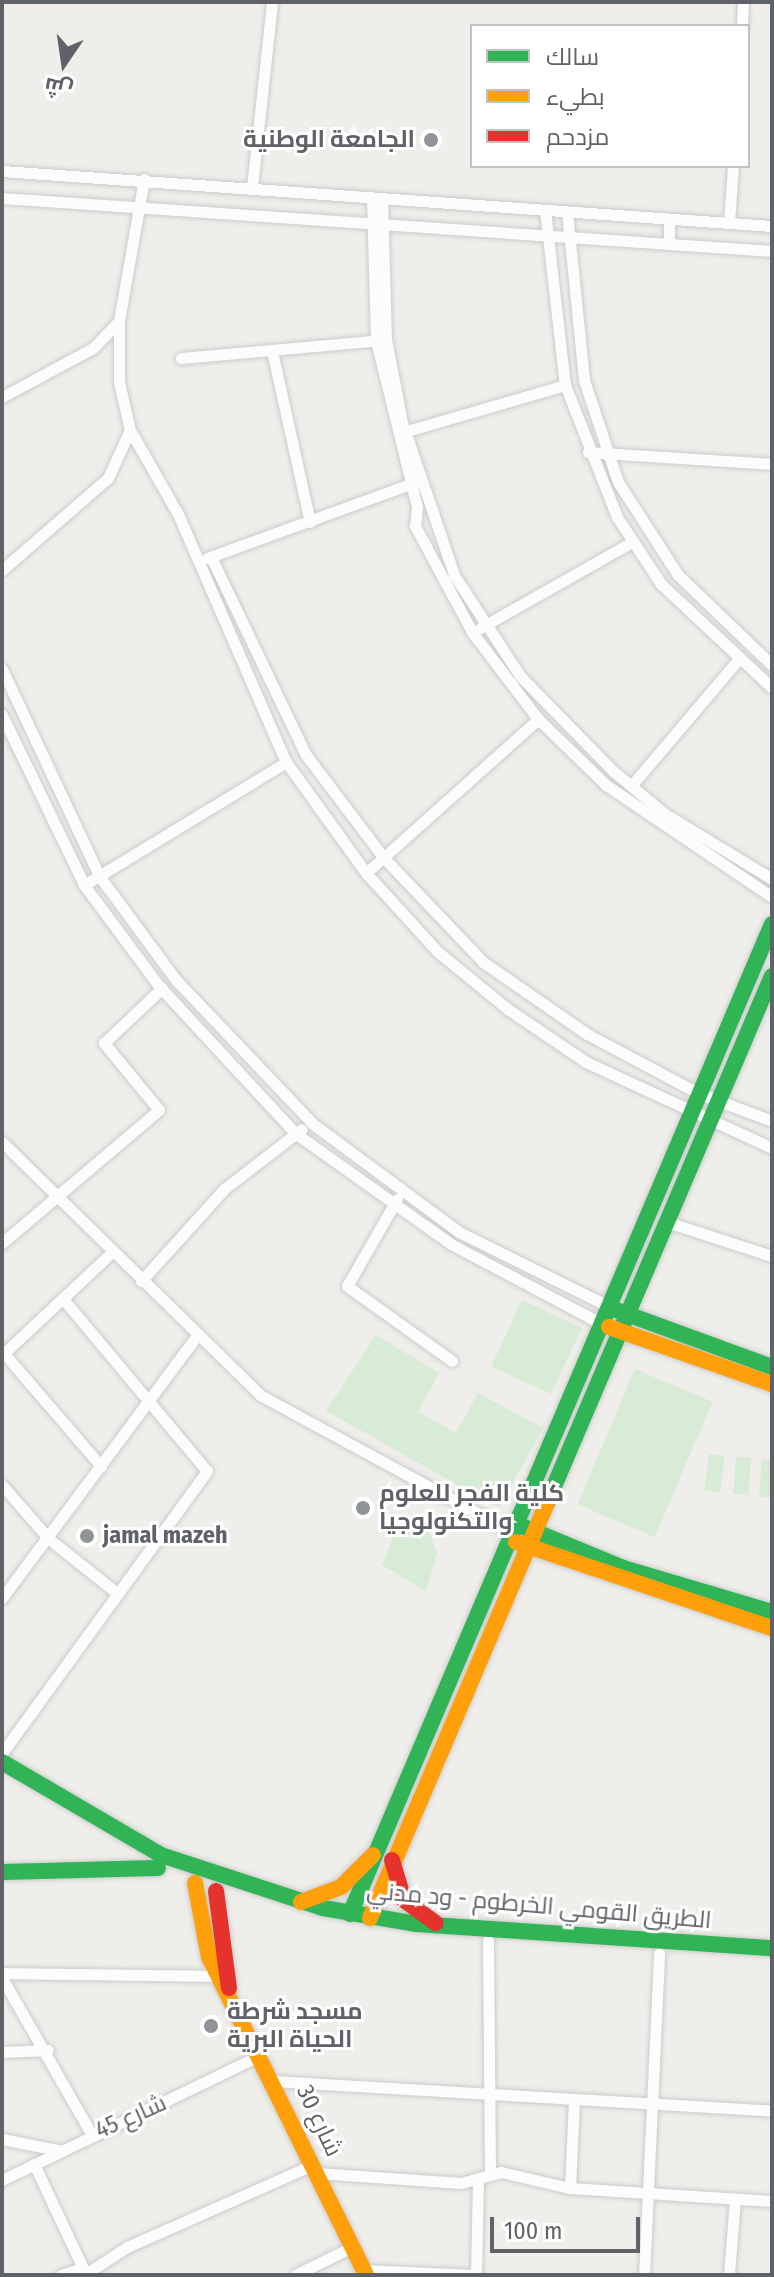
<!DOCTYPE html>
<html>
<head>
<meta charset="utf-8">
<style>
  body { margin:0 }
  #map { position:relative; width:774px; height:2277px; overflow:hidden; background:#efeeea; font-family:"Fira Sans Condensed",Cairo,sans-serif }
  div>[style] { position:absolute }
  .green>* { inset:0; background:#d8ebd6; transform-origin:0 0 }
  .roads { filter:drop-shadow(0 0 2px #cbcccc) drop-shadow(0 0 2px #cbcccc) }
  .street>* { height:11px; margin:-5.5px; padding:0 5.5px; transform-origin:5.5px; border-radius:5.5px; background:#fdfcfc }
  .fast>* { height:16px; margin:-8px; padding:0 8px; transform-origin:8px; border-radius:8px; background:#30b455 }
  .slow>* { height:16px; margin:-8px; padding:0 8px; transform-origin:8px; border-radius:8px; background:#ff9f0a }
  .jam>* { height:16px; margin:-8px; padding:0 8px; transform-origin:8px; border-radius:8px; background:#e5322d }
  .dots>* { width:22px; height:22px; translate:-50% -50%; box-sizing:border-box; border:4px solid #fff; border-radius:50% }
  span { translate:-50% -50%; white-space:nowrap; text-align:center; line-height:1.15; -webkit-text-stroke:6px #fff; paint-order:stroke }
  .poi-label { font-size:24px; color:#5f6368; font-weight:700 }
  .right { translate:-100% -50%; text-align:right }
  .left { translate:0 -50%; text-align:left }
  .street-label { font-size:24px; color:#5f6368 }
  .frame { position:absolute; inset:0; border:4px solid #5f6368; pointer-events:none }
  .legend { position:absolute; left:470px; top:24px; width:280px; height:144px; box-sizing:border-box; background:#fff; border:2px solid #bfc1c3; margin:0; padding:10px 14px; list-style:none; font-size:24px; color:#5f6368 }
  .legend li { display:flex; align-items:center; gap:16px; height:40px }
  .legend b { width:40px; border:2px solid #bfc1c3 }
  .north { position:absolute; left:24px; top:24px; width:80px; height:80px; -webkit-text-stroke:6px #fff; paint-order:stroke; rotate:193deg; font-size:22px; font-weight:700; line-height:32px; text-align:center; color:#5f6368 }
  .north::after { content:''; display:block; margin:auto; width:28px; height:36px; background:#5f6368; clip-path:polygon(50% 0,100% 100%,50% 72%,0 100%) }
  .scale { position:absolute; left:490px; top:2217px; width:150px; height:36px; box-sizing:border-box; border:4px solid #5f6368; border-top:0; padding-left:10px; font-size:24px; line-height:28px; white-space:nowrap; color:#5f6368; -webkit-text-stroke:6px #fff; paint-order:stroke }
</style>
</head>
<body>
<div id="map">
  <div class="green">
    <div style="left:522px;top:1300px;width:66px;height:73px;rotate:25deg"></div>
    <div style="clip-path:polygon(376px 1335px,439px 1373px,418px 1412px,456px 1433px,478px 1393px,543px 1428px,499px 1508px,326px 1411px)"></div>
    <div style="left:635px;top:1369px;width:84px;height:147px;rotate:23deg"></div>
    <div style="left:709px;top:1454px;width:16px;height:37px;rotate:7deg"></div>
    <div style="left:736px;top:1457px;width:15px;height:37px;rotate:4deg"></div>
    <div style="clip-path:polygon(762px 1459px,772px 1460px,772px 1498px,759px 1497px)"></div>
    <div style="clip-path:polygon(402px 1515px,427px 1527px,437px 1553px,426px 1591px,382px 1565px)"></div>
  </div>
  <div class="roads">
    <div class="street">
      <div style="left:742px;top:26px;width:24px;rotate:-88deg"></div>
      <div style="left:2px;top:171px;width:772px;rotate:4.09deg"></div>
      <div style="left:144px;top:179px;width:144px;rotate:100deg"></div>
      <div style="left:119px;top:321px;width:61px;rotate:90deg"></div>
      <div style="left:119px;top:382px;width:49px;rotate:77.1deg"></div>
      <div style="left:130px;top:430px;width:97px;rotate:60.3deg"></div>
      <div style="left:178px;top:514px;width:270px;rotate:66.5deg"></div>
      <div style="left:286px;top:762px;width:137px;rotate:54.2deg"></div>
      <div style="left:366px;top:873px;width:107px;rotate:47.7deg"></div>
      <div style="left:438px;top:952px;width:92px;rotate:39.2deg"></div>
      <div style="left:509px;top:1010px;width:93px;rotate:34deg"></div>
      <div style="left:586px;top:1062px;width:205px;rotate:24.8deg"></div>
      <div style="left:252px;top:187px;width:186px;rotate:-83.8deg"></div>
      <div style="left:372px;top:197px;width:144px;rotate:88.4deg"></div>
      <div style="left:376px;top:341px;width:171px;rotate:76.1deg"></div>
      <div style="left:417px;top:507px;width:19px;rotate:96deg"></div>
      <div style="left:415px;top:526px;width:120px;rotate:61.7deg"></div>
      <div style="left:472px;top:632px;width:109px;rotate:52.8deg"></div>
      <div style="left:538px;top:719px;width:95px;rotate:44.1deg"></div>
      <div style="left:606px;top:785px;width:200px;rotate:34deg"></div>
      <div style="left:2px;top:198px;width:772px;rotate:3.94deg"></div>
      <div style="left:382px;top:198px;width:141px;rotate:88.4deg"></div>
      <div style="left:386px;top:339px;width:85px;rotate:79.1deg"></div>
      <div style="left:402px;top:422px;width:162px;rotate:71.2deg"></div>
      <div style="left:454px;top:575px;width:121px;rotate:56.8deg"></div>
      <div style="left:520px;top:676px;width:133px;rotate:45.6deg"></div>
      <div style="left:613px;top:771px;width:67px;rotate:39.6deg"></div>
      <div style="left:665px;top:814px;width:125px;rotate:31.3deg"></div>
      <div style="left:545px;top:210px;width:176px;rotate:83.5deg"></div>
      <div style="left:565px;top:385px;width:142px;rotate:68.5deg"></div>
      <div style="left:617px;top:517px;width:80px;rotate:56.7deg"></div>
      <div style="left:661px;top:584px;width:152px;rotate:43.1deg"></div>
      <div style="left:567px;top:212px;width:169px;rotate:84.2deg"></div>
      <div style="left:584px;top:380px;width:108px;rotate:71.6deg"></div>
      <div style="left:618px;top:482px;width:111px;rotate:57.2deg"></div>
      <div style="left:678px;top:575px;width:130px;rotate:43.8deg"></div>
      <div style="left:669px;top:219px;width:25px;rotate:90deg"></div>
      <div style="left:729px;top:223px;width:57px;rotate:-86deg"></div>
      <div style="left:272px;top:351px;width:175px;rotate:77.5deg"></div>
      <div style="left:181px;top:358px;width:201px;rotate:-5.1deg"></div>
      <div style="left:2px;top:397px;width:103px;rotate:-28.3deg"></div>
      <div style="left:93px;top:348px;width:37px;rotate:-46deg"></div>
      <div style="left:400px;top:433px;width:172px;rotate:-16.2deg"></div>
      <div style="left:588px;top:452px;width:184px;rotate:3.7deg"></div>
      <div style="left:211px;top:557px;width:220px;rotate:64.4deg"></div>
      <div style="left:306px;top:755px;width:129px;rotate:52.9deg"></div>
      <div style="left:384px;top:858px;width:144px;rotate:46.4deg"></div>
      <div style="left:483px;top:962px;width:126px;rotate:34.7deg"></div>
      <div style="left:587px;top:1034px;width:126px;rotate:28deg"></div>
      <div style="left:698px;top:1093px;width:79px;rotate:20.7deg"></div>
      <div style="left:207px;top:558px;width:222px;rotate:-20deg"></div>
      <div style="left:2px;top:570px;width:140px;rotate:-41deg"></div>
      <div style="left:108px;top:478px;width:53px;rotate:-65.4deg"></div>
      <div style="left:480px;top:628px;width:175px;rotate:-29.5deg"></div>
      <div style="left:2px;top:669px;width:230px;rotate:64.8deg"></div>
      <div style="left:100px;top:877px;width:128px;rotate:53.6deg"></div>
      <div style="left:176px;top:980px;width:199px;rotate:46.4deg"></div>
      <div style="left:313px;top:1124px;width:182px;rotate:36.5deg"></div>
      <div style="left:459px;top:1232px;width:166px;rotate:26.4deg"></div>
      <div style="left:2px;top:715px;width:189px;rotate:64.2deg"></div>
      <div style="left:84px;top:885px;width:126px;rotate:53.4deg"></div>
      <div style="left:159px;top:986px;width:200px;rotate:47.2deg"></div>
      <div style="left:295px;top:1133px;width:191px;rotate:35.4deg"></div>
      <div style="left:451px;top:1244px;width:169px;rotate:27.9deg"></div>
      <div style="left:631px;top:786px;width:165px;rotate:-49.7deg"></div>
      <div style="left:366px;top:873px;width:231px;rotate:-41.8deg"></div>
      <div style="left:84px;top:885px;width:237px;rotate:-31.3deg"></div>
      <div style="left:2px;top:1142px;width:361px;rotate:44.4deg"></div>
      <div style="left:260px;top:1395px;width:274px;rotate:28.5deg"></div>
      <div style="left:501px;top:1526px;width:14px;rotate:60deg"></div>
      <div style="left:397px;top:1199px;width:100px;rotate:119.9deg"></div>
      <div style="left:347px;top:1286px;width:129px;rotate:35.5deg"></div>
      <div style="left:664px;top:1221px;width:114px;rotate:18deg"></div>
      <div style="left:2px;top:1243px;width:206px;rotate:-40.3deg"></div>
      <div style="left:159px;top:1110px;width:87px;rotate:-129.4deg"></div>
      <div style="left:104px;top:1043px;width:80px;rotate:-43.5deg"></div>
      <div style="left:141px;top:1281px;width:124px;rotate:-47.9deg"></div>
      <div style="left:224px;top:1189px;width:98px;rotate:-37.6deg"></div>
      <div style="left:2px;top:1351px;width:152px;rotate:49.3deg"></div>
      <div style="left:2px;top:1355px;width:149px;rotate:-43.1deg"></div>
      <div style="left:2px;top:1485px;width:72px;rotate:49deg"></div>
      <div style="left:49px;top:1539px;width:87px;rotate:38.5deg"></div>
      <div style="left:2px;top:1598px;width:329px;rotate:-53.4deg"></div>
      <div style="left:2px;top:1753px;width:349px;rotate:-54deg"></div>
      <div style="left:207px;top:1471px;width:223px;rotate:-129.9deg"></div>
      <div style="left:488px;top:1941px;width:232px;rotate:89.5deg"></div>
      <div style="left:2px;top:1973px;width:218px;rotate:0.8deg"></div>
      <div style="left:2px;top:1978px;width:181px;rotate:60.2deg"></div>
      <div style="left:2px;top:2052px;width:46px;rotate:-2.5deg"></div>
      <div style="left:274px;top:2081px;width:499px;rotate:3.4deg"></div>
      <div style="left:2px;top:2139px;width:61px;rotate:11.3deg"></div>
      <div style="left:34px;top:2164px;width:115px;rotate:64.8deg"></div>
      <div style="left:317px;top:2173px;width:144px;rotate:4deg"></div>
      <div style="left:461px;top:2183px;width:41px;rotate:-15.4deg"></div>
      <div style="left:501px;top:2172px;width:71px;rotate:13.1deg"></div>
      <div style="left:570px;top:2188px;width:202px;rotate:3.7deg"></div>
      <div style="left:2px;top:2180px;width:288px;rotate:-25.8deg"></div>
      <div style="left:570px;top:2188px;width:89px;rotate:-87.4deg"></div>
      <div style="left:363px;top:2270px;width:110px;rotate:2.6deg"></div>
      <div style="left:61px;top:2275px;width:23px;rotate:-18deg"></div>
      <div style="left:83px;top:2268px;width:6px;rotate:51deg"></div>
      <div style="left:87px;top:2273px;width:48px;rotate:-33deg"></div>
      <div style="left:127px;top:2247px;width:202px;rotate:-23.9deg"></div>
      <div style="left:295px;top:2275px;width:64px;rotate:-26.2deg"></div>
      <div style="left:476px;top:2275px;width:97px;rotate:-88.8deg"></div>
      <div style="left:644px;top:2275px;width:322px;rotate:-87.3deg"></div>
      <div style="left:729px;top:2275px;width:76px;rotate:-85.5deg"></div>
    </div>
    <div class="fast">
      <div style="left:616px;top:1310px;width:166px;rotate:20.1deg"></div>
      <div style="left:546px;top:1505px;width:575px;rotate:-66.87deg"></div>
      <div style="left:524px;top:1527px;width:107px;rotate:22.5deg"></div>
      <div style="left:623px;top:1568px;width:155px;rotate:16.5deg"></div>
      <div style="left:2px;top:1762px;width:184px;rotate:30.3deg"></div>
      <div style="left:161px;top:1855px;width:170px;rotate:18.1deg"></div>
      <div style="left:323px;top:1908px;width:95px;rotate:9.7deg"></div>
      <div style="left:417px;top:1924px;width:356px;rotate:3.9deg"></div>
      <div style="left:2px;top:1872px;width:156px;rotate:-1.5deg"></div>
      <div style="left:350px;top:1914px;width:1076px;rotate:-66.91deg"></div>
    </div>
    <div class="slow">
      <div style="left:609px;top:1327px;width:173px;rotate:19.3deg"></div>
      <div style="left:516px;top:1542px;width:270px;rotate:18.6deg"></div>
      <div style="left:195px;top:1883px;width:75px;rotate:79.3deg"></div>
      <div style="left:209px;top:1957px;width:355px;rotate:63.7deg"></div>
      <div style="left:301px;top:1902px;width:43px;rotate:-20.6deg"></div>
      <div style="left:341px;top:1887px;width:45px;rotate:-45deg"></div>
      <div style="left:370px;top:1918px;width:449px;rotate:-66.9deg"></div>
    </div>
    <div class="jam">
      <div style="left:392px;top:1860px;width:42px;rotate:73.3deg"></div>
      <div style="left:404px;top:1900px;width:39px;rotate:36deg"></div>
      <div style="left:216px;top:1891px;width:98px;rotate:82.4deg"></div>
    </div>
  </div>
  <div class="dots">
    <div style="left:431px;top:140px;background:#919496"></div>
    <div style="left:363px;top:1508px;background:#919496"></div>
    <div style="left:87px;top:1536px;background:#919496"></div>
    <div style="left:211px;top:2026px;background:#919496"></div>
  </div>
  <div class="poi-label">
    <span class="right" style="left:415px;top:140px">الجامعة الوطنية</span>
    <span class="left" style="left:379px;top:1508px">كلية الفجر للعلوم<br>والتكنولوجيا</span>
    <span class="left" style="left:103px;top:1536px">jamal mazeh</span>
    <span class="left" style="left:227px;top:2026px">مسجد شرطة<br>الحياة البرية</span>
  </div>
  <div class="street-label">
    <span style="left:539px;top:1906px;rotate:5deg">الطريق القومي الخرطوم - ود مدني</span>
    <span style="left:131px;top:2117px;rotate:-24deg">شارع 45</span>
    <span style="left:319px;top:2121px;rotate:65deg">شارع 30</span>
  </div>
  <div class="frame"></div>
  <ul class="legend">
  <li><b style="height:10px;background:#30b455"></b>سالك</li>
  <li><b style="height:10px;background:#ff9f0a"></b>بطيء</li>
  <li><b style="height:10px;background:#e5322d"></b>مزدحم</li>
  </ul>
  <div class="north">ش</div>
  <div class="scale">100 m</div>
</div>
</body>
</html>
